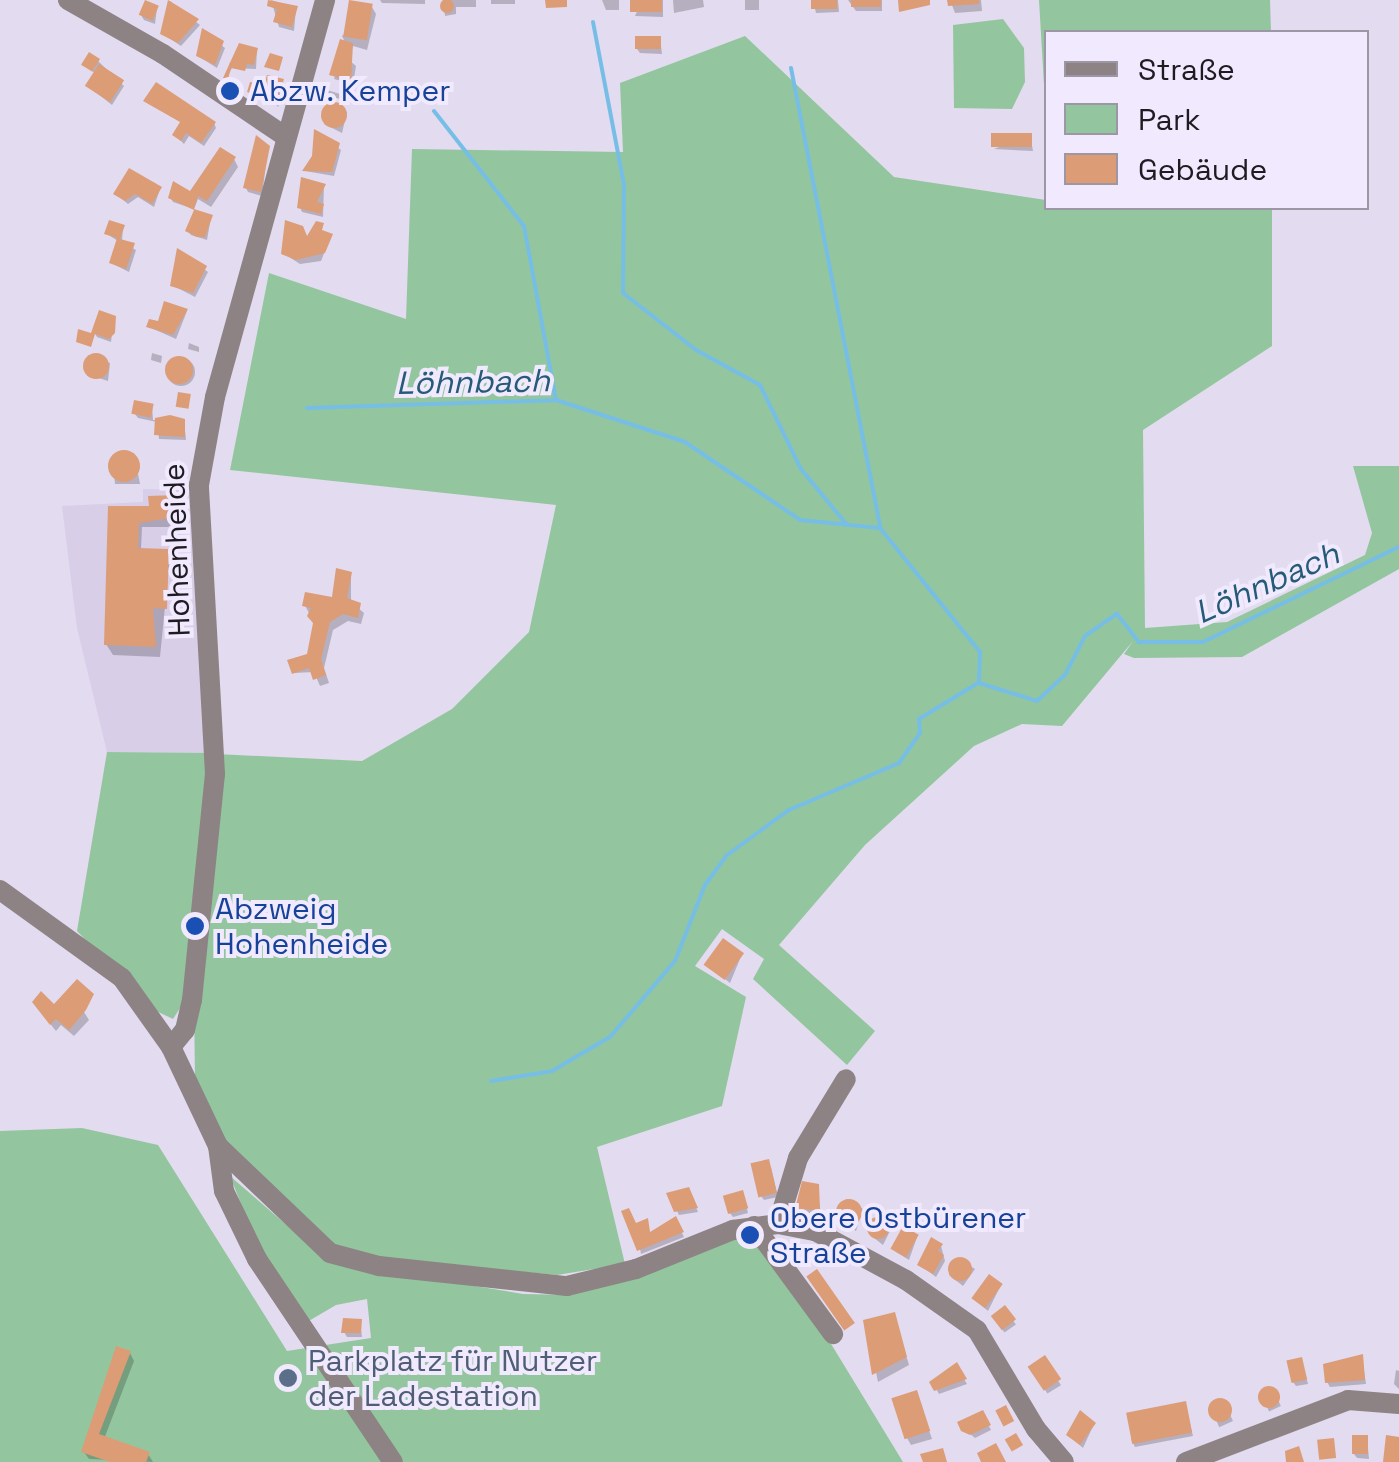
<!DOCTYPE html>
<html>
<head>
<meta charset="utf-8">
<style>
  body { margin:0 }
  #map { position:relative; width:1399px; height:1462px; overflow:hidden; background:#e3dbef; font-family:"Space Grotesk",sans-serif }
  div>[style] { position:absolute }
  .built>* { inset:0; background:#d8cee8 }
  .green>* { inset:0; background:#93c69e }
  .shadow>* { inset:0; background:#0003; transform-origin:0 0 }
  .round { border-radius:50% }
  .stream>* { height:4px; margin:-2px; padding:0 2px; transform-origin:2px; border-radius:2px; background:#76bee6 }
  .building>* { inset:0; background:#dc9c76; transform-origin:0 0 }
  .minor>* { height:20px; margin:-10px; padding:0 10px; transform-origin:10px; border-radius:10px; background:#8d8385 }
  .dots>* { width:28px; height:28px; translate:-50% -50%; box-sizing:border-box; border:5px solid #f1e9fd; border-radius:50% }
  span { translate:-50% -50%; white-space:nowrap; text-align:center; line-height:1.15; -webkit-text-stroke:8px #f1e9fd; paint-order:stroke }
  .transit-label { font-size:30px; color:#164399 }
  .left { translate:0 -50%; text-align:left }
  .street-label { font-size:30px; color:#1e1b22 }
  .service-label { font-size:30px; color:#4e5e75 }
  .water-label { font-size:32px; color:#255b77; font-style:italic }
  .legend { position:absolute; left:1044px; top:30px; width:325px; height:180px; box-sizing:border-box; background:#f1e9fd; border:2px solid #9d97a5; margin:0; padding:12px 18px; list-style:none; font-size:30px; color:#1e1b22 }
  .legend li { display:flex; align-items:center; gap:20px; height:50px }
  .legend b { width:50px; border:2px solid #9d97a5 }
</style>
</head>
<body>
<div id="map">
  <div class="built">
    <div style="clip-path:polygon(143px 489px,193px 490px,212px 753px,107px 752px,77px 628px,62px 506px,143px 502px)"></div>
  </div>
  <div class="green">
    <div style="clip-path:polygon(1039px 0,1270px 0,1271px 32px,1046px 32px,1046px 119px)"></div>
    <div style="clip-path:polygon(1003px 19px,1024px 48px,1025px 82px,1012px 109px,954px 108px,953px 25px)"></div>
    <div style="clip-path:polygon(745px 36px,894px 177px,1046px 200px,1046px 208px,1272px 208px,1272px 346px,1143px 430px,1145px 628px,1227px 622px,1365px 555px,1372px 533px,1353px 466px,1399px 466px,1399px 569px,1242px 657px,1134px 658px,1124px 654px,1133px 641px,1062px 726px,1022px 724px,974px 746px,865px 845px,779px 945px,875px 1031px,847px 1065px,753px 979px,764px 959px,722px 929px,695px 966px,746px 997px,722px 1106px,597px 1147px,625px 1264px,557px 1275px,356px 1257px,332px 1248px,223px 1143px,195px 1080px,194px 1001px,216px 754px,362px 761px,452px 709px,529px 632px,556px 505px,230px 470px,269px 273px,406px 319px,412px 149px,623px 152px,620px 83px)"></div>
    <div style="clip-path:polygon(107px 752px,212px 753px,182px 1005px,173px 1019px,152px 1009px,77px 931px)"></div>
    <div style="clip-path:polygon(82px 1128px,158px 1145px,287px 1351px,371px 1338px,367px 1299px,336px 1305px,307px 1322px,262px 1257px,230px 1176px,329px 1262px,523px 1294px,571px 1295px,749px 1231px,822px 1329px,903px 1462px,0 1462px,0 1131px)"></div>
  </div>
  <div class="shadow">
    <div style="clip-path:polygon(271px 0,296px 8px,294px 31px,279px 27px)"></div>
    <div style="clip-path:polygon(380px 0,425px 0,425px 4px,382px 3px)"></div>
    <div style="clip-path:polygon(443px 0,476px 0,476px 7px,456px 7px,456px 14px,445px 16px)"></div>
    <div style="left:491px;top:0;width:24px;height:4px"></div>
    <div style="clip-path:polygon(602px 0,619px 0,619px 10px,606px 10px)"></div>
    <div style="clip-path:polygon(642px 0,663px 0,663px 17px,635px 16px)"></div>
    <div style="clip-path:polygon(673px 0,703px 0,704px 7px,674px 13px)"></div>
    <div style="left:745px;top:0;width:14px;height:10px"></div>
    <div style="clip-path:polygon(813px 0,838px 0,839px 12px,816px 13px)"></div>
    <div style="clip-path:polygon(848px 0,882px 0,882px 11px,856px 11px)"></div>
    <div style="clip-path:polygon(950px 0,981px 0,982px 11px,955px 13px)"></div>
    <div style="clip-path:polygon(170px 1px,200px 25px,181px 46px,163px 34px)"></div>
    <div style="clip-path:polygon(372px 7px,376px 14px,367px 50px,353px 46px,349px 60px,356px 66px,353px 84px,334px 79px,346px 44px,342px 36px)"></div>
    <div style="clip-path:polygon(157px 8px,155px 24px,144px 20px,141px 15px)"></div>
    <div style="clip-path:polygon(203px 31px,225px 48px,217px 68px,198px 56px)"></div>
    <div style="clip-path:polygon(660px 38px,662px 54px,640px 53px,637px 49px)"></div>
    <div style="clip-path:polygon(257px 50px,256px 69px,232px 68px,226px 79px,230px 62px,239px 64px)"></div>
    <div style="clip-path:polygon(98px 61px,124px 86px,112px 105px,88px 86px,96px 74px,85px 66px)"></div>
    <div style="clip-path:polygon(283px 81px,285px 86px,278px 107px,262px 87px)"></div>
    <div style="clip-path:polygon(327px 90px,340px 94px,340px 99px,327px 95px)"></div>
    <div style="clip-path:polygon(146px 101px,214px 123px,216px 128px,204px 146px,189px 136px,184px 144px,175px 135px,183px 122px)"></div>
    <div style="clip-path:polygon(329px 103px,347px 112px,342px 133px,324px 124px)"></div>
    <div style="clip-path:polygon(316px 132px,341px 150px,334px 176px,305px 171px,313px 170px)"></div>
    <div style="clip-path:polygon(1030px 135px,1033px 151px,994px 149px)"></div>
    <div style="clip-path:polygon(268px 148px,262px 196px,248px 192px,246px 188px)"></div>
    <div style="clip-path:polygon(234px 159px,238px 167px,211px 207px,198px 199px,194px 209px,173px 202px,170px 197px,193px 191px)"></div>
    <div style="clip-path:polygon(324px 186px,323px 217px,302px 212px,300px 207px)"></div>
    <div style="clip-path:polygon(160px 189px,154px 207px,138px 197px,128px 204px,116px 194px)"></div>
    <div style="clip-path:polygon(211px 217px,207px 240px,191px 235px,188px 230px)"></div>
    <div style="clip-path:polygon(123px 227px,122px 242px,136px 250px,129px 272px,111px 263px,118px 241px,107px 234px)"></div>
    <div style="clip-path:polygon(331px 236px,321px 261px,300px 264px,283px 253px)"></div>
    <div style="clip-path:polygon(179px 251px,208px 272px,195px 297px,172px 285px)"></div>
    <div style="clip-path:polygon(187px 311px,176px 339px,149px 327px,160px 325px)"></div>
    <div style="clip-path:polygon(114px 318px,111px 342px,97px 337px,94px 332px)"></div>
    <div style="clip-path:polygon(189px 343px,199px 347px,199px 352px,188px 349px)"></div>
    <div style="clip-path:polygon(152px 353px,162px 356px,161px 363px,151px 360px)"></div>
    <div style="clip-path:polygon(88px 355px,110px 363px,108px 381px,86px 374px)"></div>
    <div class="round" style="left:167px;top:358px;width:28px;height:28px"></div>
    <div style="clip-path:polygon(152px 406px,153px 420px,184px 421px,186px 440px,159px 439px,157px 422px,138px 418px,135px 414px)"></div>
    <div style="clip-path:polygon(134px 453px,140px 484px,115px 484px,112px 455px)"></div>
    <div style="clip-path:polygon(177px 482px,186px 482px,186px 489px,178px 488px)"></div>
    <div style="clip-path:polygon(178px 497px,181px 519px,168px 527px,142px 527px,141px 550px,170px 556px,160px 657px,113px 655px,106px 644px,110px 508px,151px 509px)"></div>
    <div style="clip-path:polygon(351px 574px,351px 602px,364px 613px,361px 624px,348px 621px,333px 630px,324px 668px,329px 683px,320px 686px,314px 672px,294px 673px,309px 656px,315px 626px,305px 605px,334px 600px)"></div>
    <div style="clip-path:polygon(742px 954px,730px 983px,709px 966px)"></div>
    <div style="clip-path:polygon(92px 996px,84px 1012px,89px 1020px,74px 1036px,61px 1025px,56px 1031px,39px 1010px)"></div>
    <div style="clip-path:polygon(771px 1167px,778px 1197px,764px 1200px,761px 1196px)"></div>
    <div style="clip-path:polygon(817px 1187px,821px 1214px,801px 1213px,798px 1209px)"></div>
    <div style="clip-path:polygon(691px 1195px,698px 1212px,679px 1215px,677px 1211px)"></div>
    <div style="clip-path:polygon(744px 1198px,748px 1213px,733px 1217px,730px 1213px)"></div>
    <div style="clip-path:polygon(846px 1199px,863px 1209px,856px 1231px,838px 1220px)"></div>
    <div style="clip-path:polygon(877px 1218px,891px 1229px,883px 1245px,869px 1234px)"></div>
    <div style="clip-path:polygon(647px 1221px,650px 1234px,677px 1223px,684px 1237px,641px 1254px,636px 1226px)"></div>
    <div style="clip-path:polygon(917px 1237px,909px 1260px,896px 1252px,893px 1248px)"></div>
    <div style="clip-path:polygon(941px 1246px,945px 1261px,936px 1277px,920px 1265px)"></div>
    <div style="clip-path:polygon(958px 1259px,975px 1269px,963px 1286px,949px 1275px)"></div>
    <div style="clip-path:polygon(1001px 1285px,988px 1311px,976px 1301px)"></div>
    <div style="left:1005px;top:1309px;width:19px;height:14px;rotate:55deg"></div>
    <div style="clip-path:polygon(894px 1315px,909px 1365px,878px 1382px,866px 1322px)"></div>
    <div style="clip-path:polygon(360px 1321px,362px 1337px,347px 1337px,344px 1332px)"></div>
    <div style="clip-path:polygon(130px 1353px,134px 1361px,104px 1439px,148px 1454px,153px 1462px,89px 1459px,84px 1452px)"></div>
    <div style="clip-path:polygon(1362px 1357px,1366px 1384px,1330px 1387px,1327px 1382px)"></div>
    <div style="left:1044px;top:1358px;width:32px;height:16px;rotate:58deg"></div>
    <div style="clip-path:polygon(1303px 1365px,1308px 1384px,1296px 1386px,1293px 1382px)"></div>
    <div style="clip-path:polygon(956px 1366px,967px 1384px,939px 1394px,932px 1382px)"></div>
    <div style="clip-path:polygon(1396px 1370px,1399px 1371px,1399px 1389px,1394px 1384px)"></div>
    <div style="left:1272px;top:1387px;width:21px;height:13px;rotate:65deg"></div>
    <div style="clip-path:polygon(916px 1392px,932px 1439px,911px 1445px,907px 1438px)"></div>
    <div style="left:1224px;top:1401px;width:22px;height:15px;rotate:66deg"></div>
    <div style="clip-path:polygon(1185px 1404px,1193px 1436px,1135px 1447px,1131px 1439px)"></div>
    <div style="clip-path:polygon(982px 1413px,991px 1430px,975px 1438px,962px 1427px)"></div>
    <div style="clip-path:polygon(1094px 1424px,1083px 1448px,1068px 1435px)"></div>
    <div style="clip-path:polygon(1367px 1437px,1369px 1459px,1357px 1458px,1354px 1454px)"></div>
  </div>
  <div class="stream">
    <div style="left:593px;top:22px;width:166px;rotate:79.2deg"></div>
    <div style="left:624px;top:185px;width:108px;rotate:90.5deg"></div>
    <div style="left:623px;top:293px;width:93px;rotate:38deg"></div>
    <div style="left:696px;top:350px;width:73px;rotate:28.7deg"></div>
    <div style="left:760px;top:385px;width:93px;rotate:64deg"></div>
    <div style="left:801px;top:469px;width:72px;rotate:50.6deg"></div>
    <div style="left:791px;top:68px;width:469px;rotate:79deg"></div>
    <div style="left:434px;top:111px;width:146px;rotate:52deg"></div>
    <div style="left:524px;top:226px;width:177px;rotate:79.6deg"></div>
    <div style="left:307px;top:408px;width:249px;rotate:-1.8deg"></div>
    <div style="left:556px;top:400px;width:136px;rotate:18deg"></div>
    <div style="left:685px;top:442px;width:139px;rotate:34.1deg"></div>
    <div style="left:800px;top:520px;width:80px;rotate:5.7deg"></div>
    <div style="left:880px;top:528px;width:159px;rotate:51.1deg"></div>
    <div style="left:980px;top:652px;width:31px;rotate:92deg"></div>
    <div style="left:979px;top:683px;width:61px;rotate:17.2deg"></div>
    <div style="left:1037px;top:701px;width:38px;rotate:-43deg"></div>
    <div style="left:1065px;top:675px;width:44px;rotate:-62.9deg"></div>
    <div style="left:1085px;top:636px;width:39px;rotate:-35deg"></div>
    <div style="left:1117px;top:614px;width:36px;rotate:52deg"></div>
    <div style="left:1139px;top:642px;width:64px"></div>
    <div style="left:1203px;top:642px;width:218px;rotate:-25.9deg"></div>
    <div style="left:491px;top:1081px;width:62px;rotate:-9.3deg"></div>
    <div style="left:552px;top:1071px;width:67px;rotate:-30.4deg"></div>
    <div style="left:610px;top:1037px;width:100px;rotate:-49.5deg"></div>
    <div style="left:675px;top:961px;width:82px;rotate:-68.5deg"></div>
    <div style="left:705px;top:885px;width:37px;rotate:-54deg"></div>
    <div style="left:727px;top:855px;width:77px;rotate:-36deg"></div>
    <div style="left:789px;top:810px;width:120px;rotate:-23.1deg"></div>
    <div style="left:899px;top:763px;width:37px;rotate:-55deg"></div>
    <div style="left:920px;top:733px;width:14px;rotate:-94deg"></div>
    <div style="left:919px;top:719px;width:69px;rotate:-31.4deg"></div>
  </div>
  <div class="building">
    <div class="round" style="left:440px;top:-1px;width:14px;height:14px"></div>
    <div style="left:145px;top:0;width:15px;height:16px;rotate:23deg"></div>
    <div style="clip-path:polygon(168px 0,199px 19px,178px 43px,160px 34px)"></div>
    <div style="clip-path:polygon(268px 0,298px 6px,292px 27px,273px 22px,277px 9px,267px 6px)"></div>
    <div style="left:349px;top:0;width:24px;height:37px;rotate:9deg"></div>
    <div style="clip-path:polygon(545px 0,567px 0,567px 7px,546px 8px)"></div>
    <div style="left:630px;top:0;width:32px;height:12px"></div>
    <div style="left:811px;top:0;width:26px;height:9px"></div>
    <div style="left:851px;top:0;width:30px;height:7px"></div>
    <div style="clip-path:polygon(898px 0,930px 0,930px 5px,899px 12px)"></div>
    <div style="clip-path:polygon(947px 0,979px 0,979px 4px,948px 6px)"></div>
    <div style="clip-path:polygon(202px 28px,224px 41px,215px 65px,196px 56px)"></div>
    <div style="left:635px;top:36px;width:26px;height:13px"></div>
    <div style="clip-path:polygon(340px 39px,353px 43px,351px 81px,329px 75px)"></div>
    <div style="clip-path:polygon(239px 43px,258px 48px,254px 65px,247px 64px,245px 71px,231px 68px,228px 79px,223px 78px)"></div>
    <div style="left:89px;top:52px;width:13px;height:15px;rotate:32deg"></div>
    <div style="clip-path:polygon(270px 53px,283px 57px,279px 71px,264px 67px)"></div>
    <div style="left:99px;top:64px;width:30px;height:26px;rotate:33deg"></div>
    <div style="clip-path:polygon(267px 75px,284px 79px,275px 104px,247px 92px,250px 82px,264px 85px)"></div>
    <div style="clip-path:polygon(156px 82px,216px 122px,201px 143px,186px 133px,181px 141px,172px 135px,180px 122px,143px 101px)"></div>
    <div class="round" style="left:321px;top:102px;width:26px;height:26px"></div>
    <div style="clip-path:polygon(314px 129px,340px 143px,332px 172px,302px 171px,312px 156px)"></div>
    <div style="left:1032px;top:133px;width:14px;height:41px;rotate:90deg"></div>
    <div style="clip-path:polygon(256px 135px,270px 146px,261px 192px,243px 188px)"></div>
    <div style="clip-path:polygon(220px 147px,236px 157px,207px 201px,198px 196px,194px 209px,213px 215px,205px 237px,197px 237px,185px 231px,194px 210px,168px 198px,173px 181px,190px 191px)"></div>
    <div style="clip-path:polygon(129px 168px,162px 187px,152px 204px,135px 194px,125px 201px,113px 194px)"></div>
    <div style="clip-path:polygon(301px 177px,326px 184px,317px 202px,324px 204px,321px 214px,297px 208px)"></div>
    <div style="clip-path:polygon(109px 220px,125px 225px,120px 239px,135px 243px,126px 269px,109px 263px,117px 238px,104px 234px)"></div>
    <div style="clip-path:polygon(285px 220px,303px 226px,307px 236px,316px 221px,324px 223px,322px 230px,333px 234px,325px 253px,296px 260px,281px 254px)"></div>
    <div style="clip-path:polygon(177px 248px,207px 266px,193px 293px,170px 286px)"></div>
    <div style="clip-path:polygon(164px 301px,188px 309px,173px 335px,146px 327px,149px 319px,158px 321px)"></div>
    <div style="clip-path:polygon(99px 310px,116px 316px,115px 333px,109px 339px,95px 334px,91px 347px,76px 342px,78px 329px,91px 333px)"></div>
    <div class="round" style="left:83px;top:353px;width:26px;height:26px"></div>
    <div class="round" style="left:165px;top:356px;width:28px;height:28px"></div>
    <div style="left:178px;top:392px;width:13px;height:15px;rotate:9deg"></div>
    <div style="left:134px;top:400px;width:20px;height:14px;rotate:11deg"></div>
    <div style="clip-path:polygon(170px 415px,185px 419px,185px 437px,154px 435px,155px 418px)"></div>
    <div class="round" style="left:108px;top:450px;width:32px;height:32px"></div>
    <div style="clip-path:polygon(179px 495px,176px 517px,139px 523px,138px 548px,169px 549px,167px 609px,153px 608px,156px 647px,104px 645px,108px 506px,149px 506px,148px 496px)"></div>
    <div style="clip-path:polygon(336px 568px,352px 572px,347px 598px,361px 603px,358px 618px,343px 614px,330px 622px,321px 659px,326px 675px,313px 680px,309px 668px,292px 674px,287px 660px,307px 654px,313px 623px,307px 616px,311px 608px,302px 606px,305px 592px,332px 597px)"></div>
    <div style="left:723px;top:938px;width:26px;height:33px;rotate:36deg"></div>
    <div style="clip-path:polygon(77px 979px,94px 994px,86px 1010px,69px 1030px,56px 1019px,50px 1025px,32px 1002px,41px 991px,54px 1004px)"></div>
    <div style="left:769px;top:1159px;width:35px;height:19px;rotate:77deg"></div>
    <div style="clip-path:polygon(802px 1181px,819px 1184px,820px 1210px,795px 1209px)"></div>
    <div style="clip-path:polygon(689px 1187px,698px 1208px,674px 1212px,666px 1193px)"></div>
    <div style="left:743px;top:1190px;width:19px;height:21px;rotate:74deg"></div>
    <div class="round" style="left:836px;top:1199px;width:26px;height:26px"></div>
    <div style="clip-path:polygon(629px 1208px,636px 1223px,648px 1218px,650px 1232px,676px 1216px,684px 1232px,637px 1251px,621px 1211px)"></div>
    <div class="round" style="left:867px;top:1217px;width:22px;height:22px"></div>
    <div style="left:903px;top:1226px;width:18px;height:26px;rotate:29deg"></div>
    <div style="clip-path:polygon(931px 1237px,943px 1244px,938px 1251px,944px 1255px,933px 1274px,917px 1265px)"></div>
    <div class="round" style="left:948px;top:1257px;width:24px;height:24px"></div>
    <div style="left:817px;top:1269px;width:66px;height:13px;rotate:55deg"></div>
    <div style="left:989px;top:1274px;width:17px;height:30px;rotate:36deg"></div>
    <div style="left:1005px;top:1305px;width:18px;height:18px;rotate:52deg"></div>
    <div style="clip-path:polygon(895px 1312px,907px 1357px,872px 1375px,863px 1320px)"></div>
    <div style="clip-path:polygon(343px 1318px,362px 1319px,361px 1333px,341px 1333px)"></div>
    <div style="clip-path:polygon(116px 1346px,131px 1351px,99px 1434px,150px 1452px,146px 1462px,110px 1462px,81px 1452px)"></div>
    <div style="clip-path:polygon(1363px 1354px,1365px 1380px,1325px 1383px,1323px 1364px)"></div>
    <div style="left:1045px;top:1355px;width:29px;height:21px;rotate:56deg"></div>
    <div style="left:1302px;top:1357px;width:23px;height:16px;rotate:77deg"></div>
    <div style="clip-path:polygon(957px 1362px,967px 1379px,934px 1391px,929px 1382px)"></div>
    <div class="round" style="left:1258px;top:1386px;width:22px;height:22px"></div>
    <div style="left:917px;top:1390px;width:43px;height:27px;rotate:72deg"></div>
    <div class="round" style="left:1208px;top:1398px;width:24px;height:24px"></div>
    <div style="left:1186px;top:1401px;width:32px;height:61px;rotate:79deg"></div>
    <div style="left:1006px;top:1405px;width:18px;height:12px;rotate:63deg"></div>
    <div style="clip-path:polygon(983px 1410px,991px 1425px,970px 1435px,961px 1431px,957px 1422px)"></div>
    <div style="clip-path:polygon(1080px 1410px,1096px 1423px,1080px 1445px,1066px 1435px)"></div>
    <div style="left:1016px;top:1433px;width:14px;height:13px;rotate:60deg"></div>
    <div style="left:1352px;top:1435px;width:16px;height:19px"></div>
    <div style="clip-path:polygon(1386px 1435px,1399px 1437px,1399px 1462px,1383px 1462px)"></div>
    <div style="left:1334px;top:1438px;width:20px;height:17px;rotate:84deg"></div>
    <div style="clip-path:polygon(996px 1443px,1006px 1462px,981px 1462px,977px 1453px)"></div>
    <div style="clip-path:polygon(1299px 1446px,1304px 1462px,1286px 1462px,1285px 1451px)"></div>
    <div style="clip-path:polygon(943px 1448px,947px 1462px,923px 1462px,920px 1454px)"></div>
  </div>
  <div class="minor">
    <div style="left:68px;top:0;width:109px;rotate:29.6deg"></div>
    <div style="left:163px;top:54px;width:148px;rotate:34deg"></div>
    <div style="left:0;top:890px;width:150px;rotate:35.8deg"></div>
    <div style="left:122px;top:978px;width:85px;rotate:54.6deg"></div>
    <div style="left:171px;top:1047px;width:110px;rotate:64.6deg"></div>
    <div style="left:218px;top:1146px;width:155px;rotate:43.7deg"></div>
    <div style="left:330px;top:1253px;width:51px;rotate:14.9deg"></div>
    <div style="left:379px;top:1266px;width:189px;rotate:6.1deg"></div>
    <div style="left:567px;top:1286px;width:71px;rotate:-13.8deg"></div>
    <div style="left:636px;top:1269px;width:105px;rotate:-21.9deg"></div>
    <div style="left:733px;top:1230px;width:45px;rotate:-7.6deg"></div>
    <div style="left:778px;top:1224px;width:38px;rotate:11deg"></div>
    <div style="left:815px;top:1231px;width:103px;rotate:28.3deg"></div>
    <div style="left:906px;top:1280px;width:87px;rotate:35.2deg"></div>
    <div style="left:977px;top:1330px;width:115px;rotate:59.2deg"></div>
    <div style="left:1036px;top:1429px;width:43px;rotate:49.7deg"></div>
    <div style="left:171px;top:1047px;width:22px;rotate:-51deg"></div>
    <div style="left:185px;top:1030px;width:31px;rotate:-77deg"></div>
    <div style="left:192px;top:1000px;width:227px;rotate:-84.2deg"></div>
    <div style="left:215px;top:774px;width:289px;rotate:-93.2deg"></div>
    <div style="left:199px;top:485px;width:89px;rotate:-79.7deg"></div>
    <div style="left:215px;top:397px;width:412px;rotate:-74.5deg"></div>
    <div style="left:218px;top:1146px;width:45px;rotate:82.4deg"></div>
    <div style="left:224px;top:1191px;width:76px;rotate:64.1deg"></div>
    <div style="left:257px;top:1259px;width:244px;rotate:56.2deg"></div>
    <div style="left:778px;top:1224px;width:69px;rotate:-73.1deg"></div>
    <div style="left:798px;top:1158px;width:92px;rotate:-58.7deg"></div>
    <div style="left:754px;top:1226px;width:134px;rotate:53.8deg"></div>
    <div style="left:1186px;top:1462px;width:173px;rotate:-20.9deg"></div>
    <div style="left:1348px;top:1400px;width:51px;rotate:4.5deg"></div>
  </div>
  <div class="dots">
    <div style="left:230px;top:91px;background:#1a4fb4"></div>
    <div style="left:195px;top:926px;background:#1a4fb4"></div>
    <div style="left:750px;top:1235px;background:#1a4fb4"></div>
    <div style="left:288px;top:1378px;background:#5c6f8a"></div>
  </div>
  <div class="transit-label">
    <span class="left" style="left:250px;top:91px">Abzw. Kemper</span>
    <span class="left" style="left:215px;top:926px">Abzweig<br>Hohenheide</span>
    <span class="left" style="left:770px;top:1235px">Obere Ostbürener<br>Straße</span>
  </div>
  <div class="street-label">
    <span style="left:177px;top:550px;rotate:-92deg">Hohenheide</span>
  </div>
  <div class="service-label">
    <span class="left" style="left:308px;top:1378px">Parkplatz für Nutzer<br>der Ladestation</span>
  </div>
  <div class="water-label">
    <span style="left:473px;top:382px;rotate:-1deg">Löhnbach</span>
    <span style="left:1267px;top:583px;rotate:-24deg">Löhnbach</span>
  </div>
  <ul class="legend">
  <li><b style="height:12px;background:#8d8385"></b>Straße</li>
  <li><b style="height:28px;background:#93c69e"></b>Park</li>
  <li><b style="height:28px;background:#dc9c76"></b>Gebäude</li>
  </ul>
</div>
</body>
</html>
